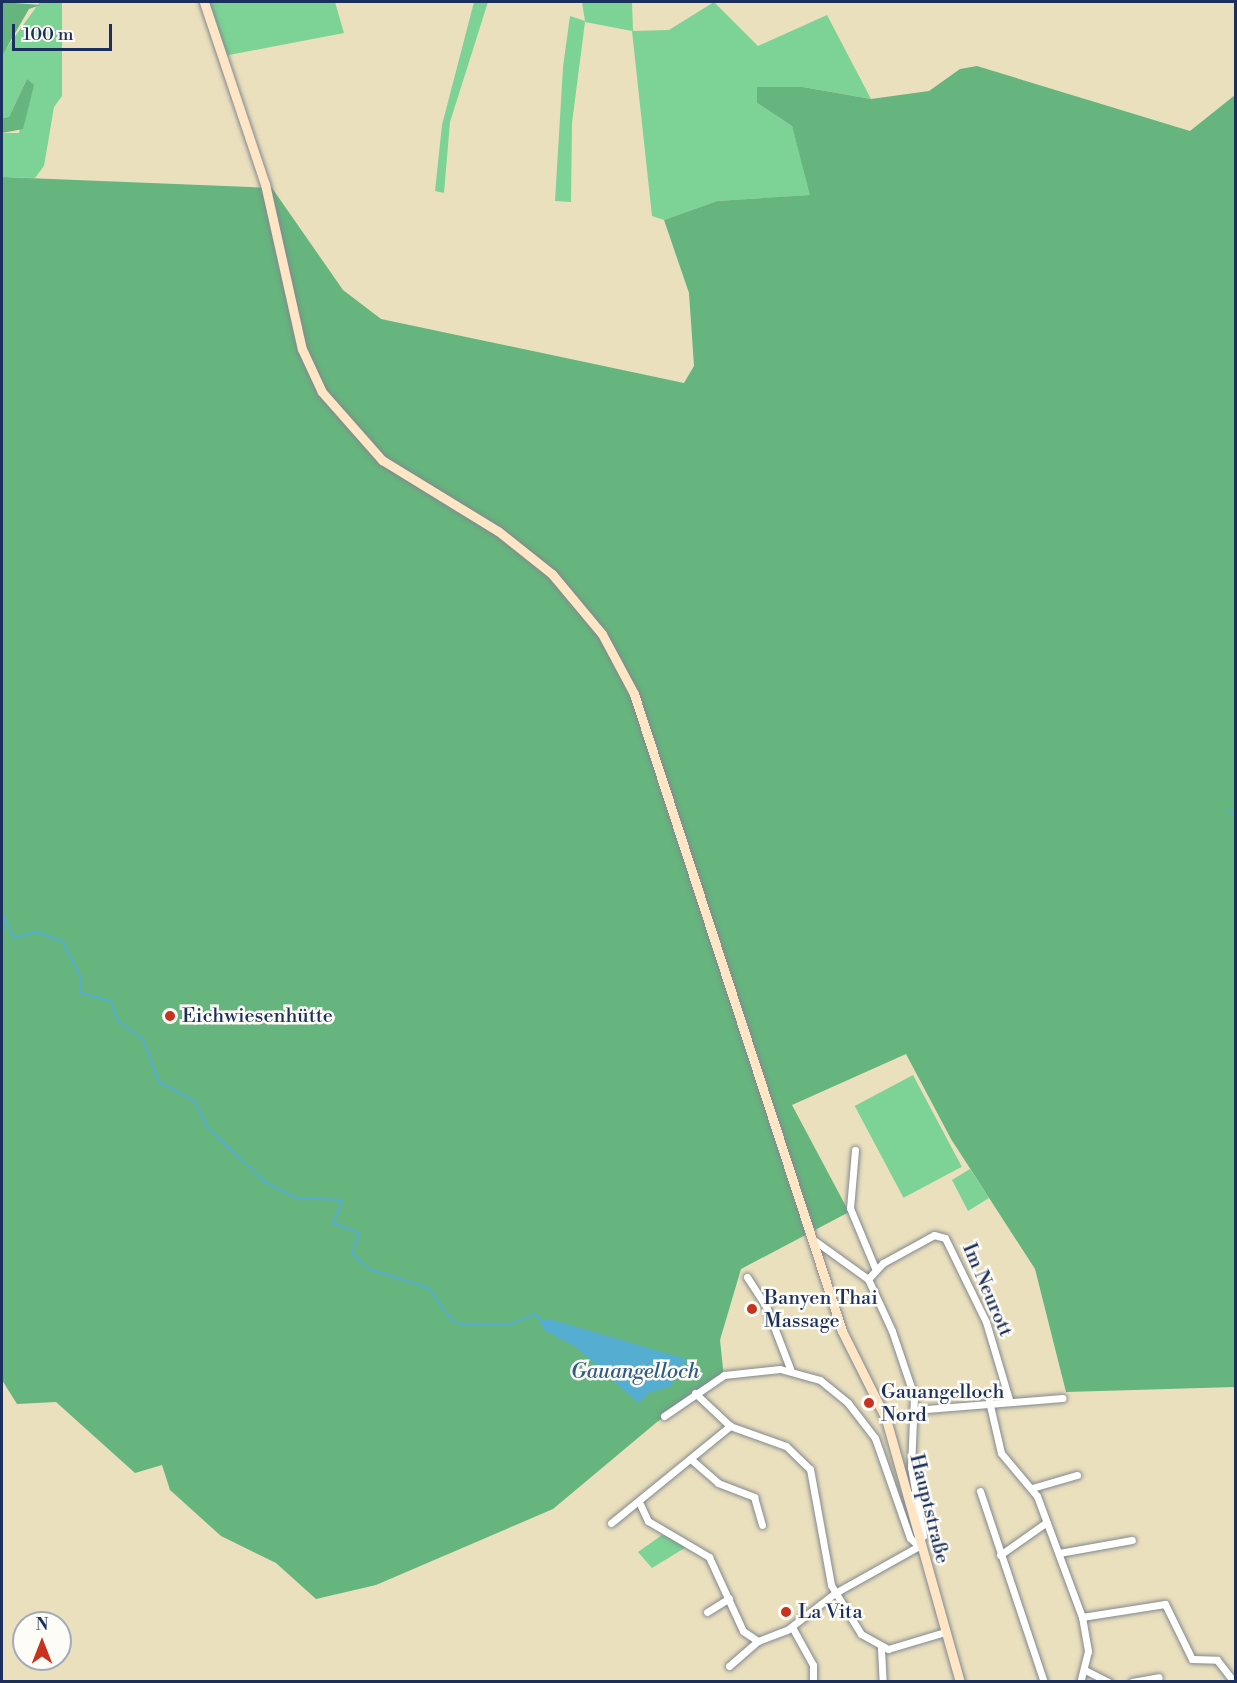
<!DOCTYPE html>
<html>
<head>
<meta charset="utf-8">
<style>
  body { margin:0 }
  #map { position:relative; width:1237px; height:1683px; overflow:hidden; background:#eae0be; font-family:"Libre Bodoni",serif }
  div>[style] { position:absolute }
  .green>* { inset:0; background:#7dd295; transform-origin:0 0 }
  .forest>* { inset:0; background:#66b47e }
  .water>* { inset:0; background:#55aed2 }
  .stream>* { height:2px; margin:-1px; padding:0 1px; transform-origin:1px; border-radius:1px; background:#55aed2 }
  .roads { filter:drop-shadow(0 0 2px #82888e) drop-shadow(0 0 2px #82888e) }
  .minor>* { height:7px; margin:-3.5px; padding:0 3.5px; transform-origin:3.5px; border-radius:3.5px; background:#fff }
  .secondary>* { height:9px; margin:-4.5px; padding:0 4.5px; transform-origin:4.5px; border-radius:4.5px; background:#fde5c5 }
  .dots>* { width:16px; height:16px; translate:-50% -50%; box-sizing:border-box; border:3px solid #fdfcf7; border-radius:50% }
  span { translate:-50% -50%; white-space:nowrap; text-align:center; line-height:1.15; -webkit-text-stroke:5px #fdfcf7; paint-order:stroke }
  .poi-label { font-size:20px; color:#1b2f5e }
  .left { translate:0 -50%; text-align:left }
  .street-label { font-size:20px; color:#1b2f5e }
  .water-label { font-size:21px; color:#2f5b87; font-style:italic }
  .frame { position:absolute; inset:0; border:3px solid #1b2f5e; pointer-events:none }
  .north { position:absolute; left:12px; top:1611px; width:60px; height:60px; box-sizing:border-box; background:#fdfcf7; border:2px solid #a3aaba; border-radius:50%; rotate:0deg; font-size:16px; font-weight:700; line-height:24px; text-align:center; color:#1b2f5e }
  .north::after { content:''; display:block; margin:auto; width:21px; height:27px; background:#c8321e; clip-path:polygon(50% 0,100% 100%,50% 72%,0 100%) }
  .scale { position:absolute; left:12px; top:24px; width:100px; height:27px; box-sizing:border-box; border:3px solid #1b2f5e; border-top:0; padding-left:8px; font-size:18px; line-height:21px; white-space:nowrap; color:#1b2f5e; -webkit-text-stroke:4px #fdfcf7; paint-order:stroke }
</style>
</head>
<body>
<div id="map">
  <div class="green">
    <div style="clip-path:polygon(40px 2px,62px 2px,62px 96px,54px 107px,44px 166px,35px 178px,2px 177px,2px 133px,19px 133px,27px 79px,9px 117px,2px 118px,2px 54px)"></div>
    <div style="clip-path:polygon(207px 2px,335px 2px,344px 33px,224px 56px)"></div>
    <div style="clip-path:polygon(474px 2px,488px 2px,450px 122px,444px 193px,435px 191px,442px 125px)"></div>
    <div style="clip-path:polygon(582px 2px,632px 2px,633px 31px,669px 30px,714px 2px,758px 46px,827px 15px,871px 99px,803px 87px,757px 103px,792px 126px,811px 195px,717px 201px,664px 220px,652px 216px,632px 31px,585px 22px,572px 123px,571px 202px,555px 201px,563px 67px,570px 16px,585px 21px)"></div>
    <div style="left:913px;top:1075px;width:104px;height:66px;rotate:62deg"></div>
    <div style="clip-path:polygon(970px 1169px,989px 1198px,968px 1211px,952px 1180px)"></div>
    <div style="clip-path:polygon(662px 1535px,688px 1546px,652px 1568px,638px 1552px)"></div>
  </div>
  <div class="forest">
    <div style="clip-path:polygon(2px 2px,41px 5px,29px 9px,3px 54px)"></div>
    <div style="clip-path:polygon(977px 66px,1190px 131px,1235px 95px,1235px 1387px,1066px 1392px,1035px 1269px,951px 1139px,906px 1054px,792px 1105px,849px 1212px,741px 1269px,720px 1340px,724px 1378px,657px 1422px,553px 1509px,376px 1585px,316px 1599px,276px 1563px,221px 1536px,170px 1490px,162px 1465px,135px 1473px,56px 1402px,17px 1404px,2px 1380px,2px 177px,272px 188px,343px 290px,381px 319px,684px 383px,694px 366px,689px 293px,664px 220px,717px 201px,810px 195px,792px 126px,757px 103px,757px 87px,803px 87px,871px 99px,929px 91px,960px 69px)"></div>
    <div style="clip-path:polygon(27px 79px,34px 85px,23px 129px,2px 133px,2px 118px,9px 117px)"></div>
  </div>
  <div class="water">
    <div style="clip-path:polygon(549px 1319px,686px 1359px,683px 1370px,669px 1387px,650px 1392px,638px 1403px,576px 1347px,544px 1330px,540px 1321px)"></div>
  </div>
  <div class="stream">
    <div style="left:1228px;top:811px;width:8px;rotate:14deg"></div>
    <div style="left:2px;top:914px;width:27px;rotate:63deg"></div>
    <div style="left:14px;top:938px;width:24px;rotate:-15deg"></div>
    <div style="left:37px;top:932px;width:28px;rotate:21deg"></div>
    <div style="left:63px;top:942px;width:40px;rotate:63.4deg"></div>
    <div style="left:81px;top:978px;width:15px;rotate:90deg"></div>
    <div style="left:81px;top:993px;width:31px;rotate:15deg"></div>
    <div style="left:111px;top:1001px;width:21px;rotate:71deg"></div>
    <div style="left:118px;top:1021px;width:31px;rotate:36deg"></div>
    <div style="left:143px;top:1039px;width:46px;rotate:69.6deg"></div>
    <div style="left:159px;top:1082px;width:41px;rotate:27.8deg"></div>
    <div style="left:195px;top:1101px;width:29px;rotate:65deg"></div>
    <div style="left:207px;top:1127px;width:80px;rotate:43.5deg"></div>
    <div style="left:265px;top:1182px;width:36px;rotate:27deg"></div>
    <div style="left:297px;top:1198px;width:45px;rotate:2.5deg"></div>
    <div style="left:342px;top:1200px;width:25px;rotate:111deg"></div>
    <div style="left:333px;top:1223px;width:28px;rotate:21deg"></div>
    <div style="left:359px;top:1233px;width:22px;rotate:108deg"></div>
    <div style="left:352px;top:1254px;width:23px;rotate:41deg"></div>
    <div style="left:369px;top:1269px;width:63px;rotate:17.6deg"></div>
    <div style="left:429px;top:1288px;width:39px;rotate:55deg"></div>
    <div style="left:451px;top:1320px;width:13px;rotate:23deg"></div>
    <div style="left:463px;top:1325px;width:48px;rotate:-1.2deg"></div>
    <div style="left:511px;top:1324px;width:26px;rotate:-23deg"></div>
    <div style="left:535px;top:1314px;width:10px;rotate:45deg"></div>
  </div>
  <div class="roads">
    <div class="minor">
      <div style="left:855px;top:1150px;width:58px;rotate:94.9deg"></div>
      <div style="left:850px;top:1208px;width:65px;rotate:67.4deg"></div>
      <div style="left:811px;top:1238px;width:70px;rotate:35.7deg"></div>
      <div style="left:868px;top:1279px;width:57px;rotate:65.2deg"></div>
      <div style="left:892px;top:1331px;width:69px;rotate:71.3deg"></div>
      <div style="left:914px;top:1396px;width:71px;rotate:92.4deg"></div>
      <div style="left:911px;top:1467px;width:70px;rotate:80.1deg"></div>
      <div style="left:747px;top:1277px;width:35px;rotate:57deg"></div>
      <div style="left:766px;top:1306px;width:70px;rotate:69deg"></div>
      <div style="left:868px;top:1279px;width:22px;rotate:-47deg"></div>
      <div style="left:883px;top:1263px;width:58px;rotate:-28.8deg"></div>
      <div style="left:934px;top:1235px;width:11px;rotate:15deg"></div>
      <div style="left:945px;top:1238px;width:93px;rotate:64deg"></div>
      <div style="left:986px;top:1322px;width:80px;rotate:73.4deg"></div>
      <div style="left:695px;top:1393px;width:48px;rotate:43.3deg"></div>
      <div style="left:730px;top:1426px;width:59px;rotate:19.7deg"></div>
      <div style="left:786px;top:1446px;width:33px;rotate:44deg"></div>
      <div style="left:810px;top:1469px;width:118px;rotate:79.7deg"></div>
      <div style="left:831px;top:1585px;width:57px;rotate:58.5deg"></div>
      <div style="left:861px;top:1634px;width:31px;rotate:29deg"></div>
      <div style="left:888px;top:1649px;width:59px;rotate:-16.6deg"></div>
      <div style="left:989px;top:1401px;width:53px;rotate:77deg"></div>
      <div style="left:1001px;top:1453px;width:56px;rotate:50.1deg"></div>
      <div style="left:1037px;top:1496px;width:129px;rotate:69.6deg"></div>
      <div style="left:1082px;top:1617px;width:35px;rotate:80deg"></div>
      <div style="left:1088px;top:1651px;width:32px;rotate:104deg"></div>
      <div style="left:914px;top:1410px;width:149px;rotate:-4.6deg"></div>
      <div style="left:664px;top:1416px;width:73px;rotate:-34.3deg"></div>
      <div style="left:724px;top:1375px;width:56px;rotate:-6.1deg"></div>
      <div style="left:780px;top:1369px;width:41px;rotate:15.4deg"></div>
      <div style="left:820px;top:1380px;width:36px;rotate:39deg"></div>
      <div style="left:848px;top:1403px;width:44px;rotate:52.4deg"></div>
      <div style="left:875px;top:1438px;width:106px;rotate:70.7deg"></div>
      <div style="left:910px;top:1538px;width:12px;rotate:42deg"></div>
      <div style="left:693px;top:1461px;width:33px;rotate:41deg"></div>
      <div style="left:718px;top:1483px;width:39px;rotate:21deg"></div>
      <div style="left:754px;top:1497px;width:29px;rotate:74deg"></div>
      <div style="left:1032px;top:1488px;width:47px;rotate:-16.1deg"></div>
      <div style="left:980px;top:1491px;width:201px;rotate:71.5deg"></div>
      <div style="left:640px;top:1504px;width:19px;rotate:65deg"></div>
      <div style="left:648px;top:1521px;width:71px;rotate:30.5deg"></div>
      <div style="left:709px;top:1557px;width:81px;rotate:65.3deg"></div>
      <div style="left:743px;top:1631px;width:18px;rotate:34deg"></div>
      <div style="left:758px;top:1641px;width:31px;rotate:-21deg"></div>
      <div style="left:787px;top:1630px;width:61px;rotate:-37.6deg"></div>
      <div style="left:835px;top:1593px;width:96px;rotate:-29.2deg"></div>
      <div style="left:611px;top:1523px;width:154px;rotate:-39.2deg"></div>
      <div style="left:1059px;top:1553px;width:74px;rotate:-10.1deg"></div>
      <div style="left:1000px;top:1555px;width:57px;rotate:-35.1deg"></div>
      <div style="left:707px;top:1612px;width:26px;rotate:-32deg"></div>
      <div style="left:1082px;top:1617px;width:84px;rotate:-8.9deg"></div>
      <div style="left:1165px;top:1604px;width:61px;rotate:63.9deg"></div>
      <div style="left:1192px;top:1659px;width:25px;rotate:2deg"></div>
      <div style="left:1217px;top:1660px;width:28px;rotate:52deg"></div>
      <div style="left:792px;top:1627px;width:43px;rotate:61.1deg"></div>
      <div style="left:813px;top:1665px;width:17px;rotate:90deg"></div>
      <div style="left:881px;top:1649px;width:33px;rotate:87deg"></div>
      <div style="left:729px;top:1666px;width:38px;rotate:-41deg"></div>
      <div style="left:1085px;top:1670px;width:27px;rotate:27deg"></div>
      <div style="left:1132px;top:1682px;width:27px;rotate:-10deg"></div>
    </div>
    <div class="secondary">
      <div style="left:204px;top:2px;width:192px;rotate:71.5deg"></div>
      <div style="left:265px;top:184px;width:169px;rotate:77.4deg"></div>
      <div style="left:302px;top:349px;width:47px;rotate:65.1deg"></div>
      <div style="left:322px;top:392px;width:91px;rotate:48.6deg"></div>
      <div style="left:382px;top:460px;width:136px;rotate:31.5deg"></div>
      <div style="left:498px;top:531px;width:69px;rotate:38.5deg"></div>
      <div style="left:552px;top:574px;width:78px;rotate:50.2deg"></div>
      <div style="left:602px;top:634px;width:68px;rotate:61.9deg"></div>
      <div style="left:634px;top:694px;width:670px;rotate:71.92deg"></div>
      <div style="left:842px;top:1331px;width:98px;rotate:63.4deg"></div>
      <div style="left:886px;top:1419px;width:273px;rotate:74.3deg"></div>
    </div>
  </div>
  <div class="dots">
    <div style="left:170px;top:1016px;background:#c8321e"></div>
    <div style="left:752px;top:1309px;background:#c8321e"></div>
    <div style="left:869px;top:1403px;background:#c8321e"></div>
    <div style="left:786px;top:1612px;background:#c8321e"></div>
  </div>
  <div class="poi-label">
    <span class="left" style="left:182px;top:1016px">Eichwiesenhütte</span>
    <span class="left" style="left:764px;top:1310px">Banyen Thai<br>Massage</span>
    <span class="left" style="left:881px;top:1404px">Gauangelloch<br>Nord</span>
    <span class="left" style="left:798px;top:1612px">La Vita</span>
  </div>
  <div class="street-label">
    <span style="left:987px;top:1290px;rotate:67deg">Im Neurott</span>
    <span style="left:929px;top:1509px;rotate:76deg">Hauptstraße</span>
  </div>
  <div class="water-label">
    <span style="left:635px;top:1372px">Gauangelloch</span>
  </div>
  <div class="frame"></div>
  <div class="north">N</div>
  <div class="scale">100 m</div>
</div>
</body>
</html>
